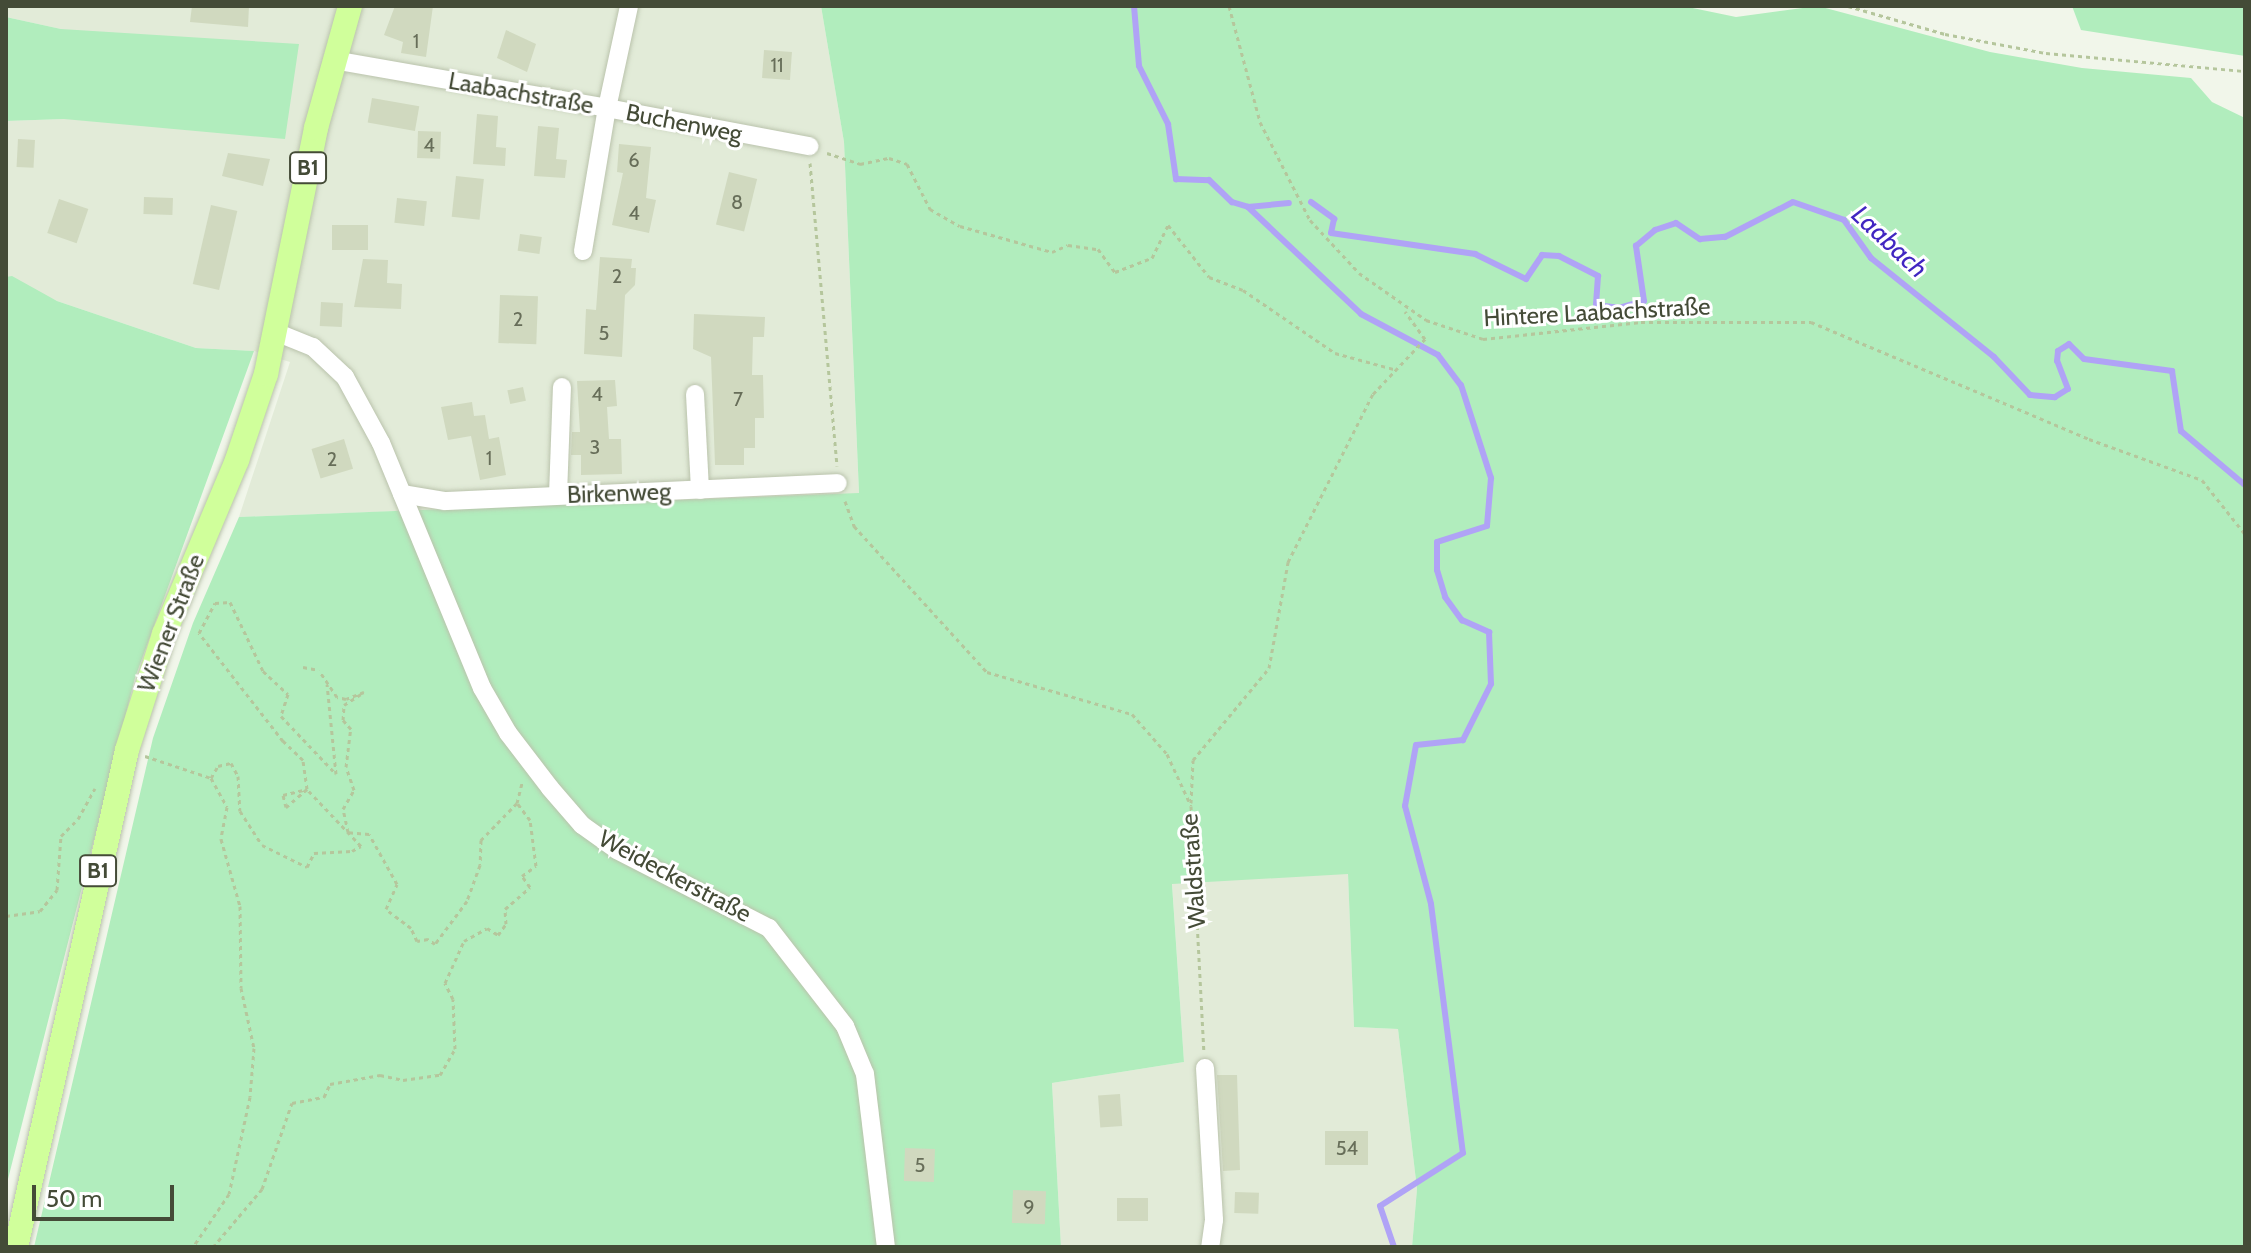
<!DOCTYPE html>
<html>
<head>
<meta charset="utf-8">
<style>
  body { margin:0 }
  #map { position:relative; width:2251px; height:1253px; overflow:hidden; background:#f1f6ea; font-family:Cabin,sans-serif }
  div>[style] { position:absolute }
  .residential>* { inset:0; background:#e2ebd8 }
  .green>* { inset:0; background:#b1edbd }
  .stream>* { height:6px; margin:-3px; padding:0 3px; transform-origin:3px; border-radius:3px; background:#b0a3f6 }
  .building>* { inset:0; background:#d0d9bf; transform-origin:0 0 }
  .path>* { height:3px; margin-top:-1.5px; transform-origin:0; background:repeating-linear-gradient(90deg,#b5c69c 0 4px,transparent 0 8px) }
  .roads { filter:drop-shadow(0 0 2px #bac3ac) drop-shadow(0 0 2px #bac3ac) }
  .minor>* { height:18px; margin:-9px; padding:0 9px; transform-origin:9px; border-radius:9px; background:#fff }
  .major>* { height:24px; margin:-12px; padding:0 12px; transform-origin:12px; border-radius:12px; background:#d0ff9b }
  span { translate:-50% -50%; white-space:nowrap; text-align:center; line-height:1.15; -webkit-text-stroke:6px #fff; paint-order:stroke }
  .number-label { font-size:20px; color:#676e59 }
  .number-label span { -webkit-text-stroke-width:0 }
  .shield-label span { padding:2px 6px; background:#fff; border:2px solid; border-radius:6px; -webkit-text-stroke-width:0 }
  .shield-label { font-size:22px; color:#444b37; font-weight:700 }
  .street-label { font-size:24px; color:#444b37 }
  .water-label { font-size:26px; color:#4126c1; font-style:italic }
  .frame { position:absolute; inset:0; border:8px solid #444b37; pointer-events:none }
  .scale { position:absolute; left:32px; top:1185px; width:142px; height:36px; box-sizing:border-box; border:4px solid #444b37; border-top:0; padding-left:10px; font-size:24px; line-height:28px; white-space:nowrap; color:#444b37; -webkit-text-stroke:6px #fff; paint-order:stroke }
</style>
</head>
<body>
<div id="map">
  <div class="residential">
    <div style="clip-path:polygon(6px 6px,821px 6px,844px 142px,859px 494px,239px 517px,290px 362px,254px 351px,196px 348px,57px 301px,6px 277px,6px 121px,64px 119px,61px 29px,6px 17px)"></div>
    <div style="clip-path:polygon(1348px 873px,1354px 1027px,1398px 1029px,1417px 1189px,1412px 1247px,1061px 1247px,1052px 1083px,1184px 1062px,1172px 883px)"></div>
  </div>
  <div class="green">
    <div style="clip-path:polygon(821px 6px,1683px 6px,1736px 17px,1818px 6px,1990px 52px,2082px 68px,2191px 78px,2212px 102px,2245px 118px,2245px 1247px,1412px 1247px,1417px 1189px,1398px 1029px,1354px 1027px,1348px 874px,1172px 884px,1184px 1062px,1052px 1083px,1061px 1247px,34px 1247px,153px 738px,193px 623px,239px 517px,859px 493px,844px 142px)"></div>
    <div style="clip-path:polygon(2072px 6px,2245px 6px,2245px 56px,2081px 30px)"></div>
    <div style="clip-path:polygon(6px 17px,61px 29px,299px 44px,285px 139px,64px 119px,6px 121px)"></div>
    <div style="clip-path:polygon(12px 276px,57px 301px,196px 348px,254px 351px,135px 678px,6px 1187px,6px 277px)"></div>
  </div>
  <div class="stream">
    <div style="left:1134px;top:6px;width:60px;rotate:85.2deg"></div>
    <div style="left:1139px;top:66px;width:65px;rotate:63.4deg"></div>
    <div style="left:1168px;top:124px;width:56px;rotate:81.7deg"></div>
    <div style="left:1176px;top:179px;width:33px;rotate:2deg"></div>
    <div style="left:1209px;top:180px;width:32px;rotate:44deg"></div>
    <div style="left:1232px;top:202px;width:17px;rotate:17deg"></div>
    <div style="left:1248px;top:207px;width:41px;rotate:-5.6deg"></div>
    <div style="left:1311px;top:202px;width:29px;rotate:36deg"></div>
    <div style="left:1334px;top:219px;width:14px;rotate:102deg"></div>
    <div style="left:1331px;top:233px;width:146px;rotate:8.3deg"></div>
    <div style="left:1475px;top:254px;width:57px;rotate:26.1deg"></div>
    <div style="left:1526px;top:279px;width:29px;rotate:-56deg"></div>
    <div style="left:1542px;top:255px;width:17px;rotate:3deg"></div>
    <div style="left:1559px;top:256px;width:44px;rotate:27.1deg"></div>
    <div style="left:1598px;top:276px;width:29px;rotate:94deg"></div>
    <div style="left:1596px;top:305px;width:23px;rotate:7deg"></div>
    <div style="left:1619px;top:308px;width:26px;rotate:-16deg"></div>
    <div style="left:1644px;top:301px;width:56px;rotate:-98.3deg"></div>
    <div style="left:1636px;top:246px;width:25px;rotate:-40deg"></div>
    <div style="left:1655px;top:230px;width:22px;rotate:-18deg"></div>
    <div style="left:1676px;top:223px;width:29px;rotate:34deg"></div>
    <div style="left:1700px;top:239px;width:25px;rotate:-5deg"></div>
    <div style="left:1725px;top:237px;width:76px;rotate:-27.2deg"></div>
    <div style="left:1793px;top:202px;width:54px;rotate:19.4deg"></div>
    <div style="left:1844px;top:220px;width:47px;rotate:54.6deg"></div>
    <div style="left:1871px;top:258px;width:158px;rotate:38.8deg"></div>
    <div style="left:1994px;top:357px;width:52px;rotate:46.5deg"></div>
    <div style="left:2030px;top:395px;width:25px;rotate:5deg"></div>
    <div style="left:2055px;top:397px;width:15px;rotate:-32deg"></div>
    <div style="left:2068px;top:389px;width:30px;rotate:-111deg"></div>
    <div style="left:2057px;top:361px;width:10px;rotate:-84deg"></div>
    <div style="left:2058px;top:351px;width:13px;rotate:-32deg"></div>
    <div style="left:2069px;top:344px;width:21px;rotate:45deg"></div>
    <div style="left:2084px;top:359px;width:89px;rotate:7.8deg"></div>
    <div style="left:2172px;top:371px;width:61px;rotate:81.5deg"></div>
    <div style="left:2181px;top:431px;width:84px;rotate:40.2deg"></div>
    <div style="left:1248px;top:207px;width:156px;rotate:43.4deg"></div>
    <div style="left:1361px;top:314px;width:87px;rotate:28deg"></div>
    <div style="left:1438px;top:355px;width:38px;rotate:53deg"></div>
    <div style="left:1461px;top:385px;width:98px;rotate:72.1deg"></div>
    <div style="left:1491px;top:478px;width:48px;rotate:94.8deg"></div>
    <div style="left:1487px;top:526px;width:52px;rotate:162.3deg"></div>
    <div style="left:1437px;top:542px;width:28px;rotate:90deg"></div>
    <div style="left:1437px;top:570px;width:28px;rotate:73deg"></div>
    <div style="left:1445px;top:597px;width:29px;rotate:54deg"></div>
    <div style="left:1462px;top:620px;width:30px;rotate:24deg"></div>
    <div style="left:1489px;top:632px;width:52px;rotate:87.8deg"></div>
    <div style="left:1491px;top:684px;width:63px;rotate:116.6deg"></div>
    <div style="left:1463px;top:740px;width:47px;rotate:173.9deg"></div>
    <div style="left:1416px;top:745px;width:62px;rotate:100.2deg"></div>
    <div style="left:1405px;top:806px;width:101px;rotate:75.1deg"></div>
    <div style="left:1431px;top:904px;width:251px;rotate:82.7deg"></div>
    <div style="left:1463px;top:1153px;width:98px;rotate:147.4deg"></div>
    <div style="left:1380px;top:1206px;width:43px;rotate:71.1deg"></div>
  </div>
  <div class="building">
    <div style="clip-path:polygon(192px 6px,249px 6px,248px 27px,190px 22px)"></div>
    <div style="clip-path:polygon(395px 6px,433px 6px,426px 57px,401px 53px,403px 42px,384px 35px)"></div>
    <div style="clip-path:polygon(506px 30px,536px 44px,527px 72px,497px 58px)"></div>
    <div style="left:764px;top:50px;width:28px;height:28px;rotate:4deg"></div>
    <div style="left:372px;top:98px;width:48px;height:25px;rotate:10deg"></div>
    <div style="clip-path:polygon(477px 114px,498px 116px,496px 147px,506px 148px,505px 166px,473px 164px)"></div>
    <div style="clip-path:polygon(538px 126px,559px 128px,556px 159px,567px 160px,565px 178px,534px 176px)"></div>
    <div style="left:418px;top:131px;width:23px;height:27px;rotate:2deg"></div>
    <div style="left:18px;top:139px;width:17px;height:28px;rotate:3deg"></div>
    <div style="clip-path:polygon(619px 144px,651px 147px,646px 198px,656px 200px,649px 233px,612px 225px,623px 173px,617px 172px)"></div>
    <div style="clip-path:polygon(228px 153px,270px 159px,263px 186px,222px 176px)"></div>
    <div style="left:729px;top:172px;width:29px;height:54px;rotate:14deg"></div>
    <div style="left:456px;top:176px;width:28px;height:41px;rotate:6deg"></div>
    <div style="left:144px;top:197px;width:29px;height:17px;rotate:2deg"></div>
    <div style="left:397px;top:198px;width:30px;height:25px;rotate:6deg"></div>
    <div style="left:59px;top:199px;width:31px;height:36px;rotate:19deg"></div>
    <div style="left:211px;top:205px;width:27px;height:81px;rotate:13deg"></div>
    <div style="left:332px;top:225px;width:36px;height:25px"></div>
    <div style="left:520px;top:234px;width:22px;height:17px;rotate:8deg"></div>
    <div style="clip-path:polygon(600px 257px,632px 259px,631px 268px,636px 268px,635px 285px,625px 295px,622px 357px,584px 354px,586px 309px,596px 310px)"></div>
    <div style="clip-path:polygon(363px 259px,388px 260px,387px 283px,402px 284px,401px 309px,354px 307px)"></div>
    <div style="left:500px;top:295px;width:38px;height:48px;rotate:2deg"></div>
    <div style="left:321px;top:302px;width:22px;height:24px;rotate:3deg"></div>
    <div style="clip-path:polygon(694px 314px,765px 317px,764px 337px,753px 337px,752px 375px,763px 375px,764px 418px,755px 418px,755px 448px,744px 448px,744px 465px,715px 465px,711px 357px,693px 349px)"></div>
    <div style="clip-path:polygon(615px 380px,617px 406px,607px 407px,609px 439px,621px 439px,622px 474px,581px 475px,581px 455px,571px 455px,572px 432px,580px 432px,577px 381px)"></div>
    <div style="left:523px;top:387px;width:14px;height:16px;rotate:78deg"></div>
    <div style="clip-path:polygon(472px 402px,474px 416px,485px 415px,489px 439px,499px 437px,506px 475px,480px 480px,471px 436px,448px 440px,441px 407px)"></div>
    <div style="left:344px;top:439px;width:31px;height:34px;rotate:73deg"></div>
    <div style="clip-path:polygon(1217px 1075px,1237px 1075px,1240px 1170px,1223px 1171px)"></div>
    <div style="left:1120px;top:1094px;width:32px;height:22px;rotate:86deg"></div>
    <div style="left:1368px;top:1131px;width:34px;height:43px;rotate:90deg"></div>
    <div style="left:905px;top:1148px;width:30px;height:33px;rotate:2deg"></div>
    <div style="left:1013px;top:1190px;width:33px;height:33px;rotate:2deg"></div>
    <div style="left:1235px;top:1192px;width:24px;height:21px;rotate:2deg"></div>
    <div style="left:1117px;top:1198px;width:31px;height:23px"></div>
  </div>
  <div class="path">
    <div style="left:1229px;top:6px;width:120px;rotate:75deg"></div>
    <div style="left:1260px;top:122px;width:110px;rotate:63deg"></div>
    <div style="left:1310px;top:220px;width:72px;rotate:47.2deg"></div>
    <div style="left:1359px;top:273px;width:82px;rotate:35deg"></div>
    <div style="left:1426px;top:320px;width:60px;rotate:18.4deg"></div>
    <div style="left:1483px;top:339px;width:159px;rotate:-6.1deg"></div>
    <div style="left:1641px;top:322px;width:170px"></div>
    <div style="left:1811px;top:322px;width:302px;rotate:22.8deg"></div>
    <div style="left:2089px;top:439px;width:120px;rotate:19.9deg"></div>
    <div style="left:2202px;top:480px;width:69px;rotate:51.5deg"></div>
    <div style="left:1848px;top:6px;width:101px;rotate:16.1deg"></div>
    <div style="left:1945px;top:34px;width:103px;rotate:10.7deg"></div>
    <div style="left:2046px;top:53px;width:200px;rotate:5.2deg"></div>
    <div style="left:827px;top:153px;width:35px;rotate:18deg"></div>
    <div style="left:860px;top:164px;width:30px;rotate:-12deg"></div>
    <div style="left:889px;top:158px;width:19px;rotate:18deg"></div>
    <div style="left:907px;top:164px;width:51px;rotate:62.9deg"></div>
    <div style="left:930px;top:209px;width:34px;rotate:30deg"></div>
    <div style="left:960px;top:226px;width:96px;rotate:15.8deg"></div>
    <div style="left:1052px;top:252px;width:17px;rotate:-24deg"></div>
    <div style="left:1068px;top:245px;width:30px;rotate:8deg"></div>
    <div style="left:1098px;top:249px;width:29px;rotate:54deg"></div>
    <div style="left:1115px;top:272px;width:40px;rotate:-21deg"></div>
    <div style="left:1152px;top:258px;width:37px;rotate:-64deg"></div>
    <div style="left:1168px;top:225px;width:66px;rotate:51.7deg"></div>
    <div style="left:1209px;top:277px;width:36px;rotate:21deg"></div>
    <div style="left:1243px;top:290px;width:112px;rotate:34.4deg"></div>
    <div style="left:1335px;top:353px;width:64px;rotate:15.3deg"></div>
    <div style="left:810px;top:163px;width:304px;rotate:84.9deg"></div>
    <div style="left:845px;top:501px;width:27px;rotate:70deg"></div>
    <div style="left:854px;top:526px;width:197px;rotate:47.7deg"></div>
    <div style="left:987px;top:672px;width:151px;rotate:16.2deg"></div>
    <div style="left:1132px;top:714px;width:53px;rotate:48.8deg"></div>
    <div style="left:1167px;top:754px;width:57px;rotate:65.2deg"></div>
    <div style="left:1191px;top:806px;width:246px;rotate:87deg"></div>
    <div style="left:303px;top:667px;width:16px;rotate:11deg"></div>
    <div style="left:145px;top:756px;width:70px;rotate:18.4deg"></div>
    <div style="left:211px;top:778px;width:33px;rotate:61deg"></div>
    <div style="left:227px;top:807px;width:33px;rotate:101deg"></div>
    <div style="left:221px;top:839px;width:70px;rotate:74.2deg"></div>
    <div style="left:240px;top:906px;width:82px;rotate:89.3deg"></div>
    <div style="left:241px;top:988px;width:61px;rotate:77.8deg"></div>
    <div style="left:254px;top:1048px;width:49px;rotate:94.7deg"></div>
    <div style="left:250px;top:1097px;width:99px;rotate:102.2deg"></div>
    <div style="left:229px;top:1194px;width:64px;rotate:124.2deg"></div>
    <div style="left:211px;top:778px;width:14px;rotate:-60deg"></div>
    <div style="left:218px;top:766px;width:13px;rotate:-13deg"></div>
    <div style="left:231px;top:763px;width:15px;rotate:62deg"></div>
    <div style="left:238px;top:776px;width:35px;rotate:87deg"></div>
    <div style="left:240px;top:811px;width:40px;rotate:57.1deg"></div>
    <div style="left:262px;top:845px;width:50px;rotate:26.1deg"></div>
    <div style="left:307px;top:867px;width:16px;rotate:-63deg"></div>
    <div style="left:314px;top:853px;width:38px;rotate:-3deg"></div>
    <div style="left:352px;top:851px;width:10px;rotate:-29deg"></div>
    <div style="left:361px;top:846px;width:79px;rotate:-133.5deg"></div>
    <div style="left:307px;top:789px;width:28px;rotate:139deg"></div>
    <div style="left:286px;top:807px;width:12px;rotate:-104deg"></div>
    <div style="left:283px;top:795px;width:25px;rotate:-14deg"></div>
    <div style="left:307px;top:789px;width:29px;rotate:-98deg"></div>
    <div style="left:303px;top:760px;width:28px;rotate:-136deg"></div>
    <div style="left:283px;top:741px;width:137px;rotate:-127.9deg"></div>
    <div style="left:199px;top:633px;width:34px;rotate:-62deg"></div>
    <div style="left:215px;top:603px;width:15px;rotate:-4deg"></div>
    <div style="left:230px;top:602px;width:76px;rotate:64.4deg"></div>
    <div style="left:263px;top:671px;width:34px;rotate:43deg"></div>
    <div style="left:288px;top:694px;width:23px;rotate:108deg"></div>
    <div style="left:281px;top:716px;width:80px;rotate:46.5deg"></div>
    <div style="left:336px;top:774px;width:90px;rotate:-95.7deg"></div>
    <div style="left:517px;top:803px;width:21px;rotate:-76deg"></div>
    <div style="left:1191px;top:803px;width:43px;rotate:-87.3deg"></div>
    <div style="left:1193px;top:760px;width:119px;rotate:-50.4deg"></div>
    <div style="left:1269px;top:668px;width:108px;rotate:-79.8deg"></div>
    <div style="left:1288px;top:562px;width:188px;rotate:-63.2deg"></div>
    <div style="left:1373px;top:394px;width:76px;rotate:-46.6deg"></div>
    <div style="left:1425px;top:339px;width:34px;rotate:-126deg"></div>
    <div style="left:6px;top:916px;width:34px;rotate:-8deg"></div>
    <div style="left:40px;top:911px;width:27px;rotate:-51deg"></div>
    <div style="left:57px;top:890px;width:54px;rotate:-85.8deg"></div>
    <div style="left:61px;top:836px;width:24px;rotate:-45deg"></div>
    <div style="left:78px;top:819px;width:35px;rotate:-61deg"></div>
    <div style="left:213px;top:1247px;width:76px;rotate:-49.8deg"></div>
    <div style="left:262px;top:1189px;width:91px;rotate:-70.8deg"></div>
    <div style="left:292px;top:1103px;width:33px;rotate:-11deg"></div>
    <div style="left:324px;top:1097px;width:14px;rotate:-65deg"></div>
    <div style="left:330px;top:1084px;width:51px;rotate:-10.2deg"></div>
    <div style="left:380px;top:1075px;width:24px;rotate:12deg"></div>
    <div style="left:403px;top:1080px;width:37px;rotate:-8deg"></div>
    <div style="left:440px;top:1075px;width:30px;rotate:-60deg"></div>
    <div style="left:455px;top:1049px;width:50px;rotate:-92.3deg"></div>
    <div style="left:453px;top:999px;width:18px;rotate:-117deg"></div>
    <div style="left:445px;top:983px;width:46px;rotate:-65.7deg"></div>
    <div style="left:464px;top:941px;width:26px;rotate:-29deg"></div>
    <div style="left:487px;top:928px;width:13px;rotate:32deg"></div>
    <div style="left:498px;top:935px;width:14px;rotate:-54deg"></div>
    <div style="left:506px;top:924px;width:15px;rotate:-94deg"></div>
    <div style="left:505px;top:909px;width:33px;rotate:-41deg"></div>
    <div style="left:530px;top:887px;width:14px;rotate:-126deg"></div>
    <div style="left:522px;top:876px;width:17px;rotate:-36deg"></div>
    <div style="left:536px;top:866px;width:46px;rotate:-97.4deg"></div>
    <div style="left:530px;top:820px;width:21px;rotate:-127deg"></div>
    <div style="left:517px;top:803px;width:52px;rotate:134.2deg"></div>
    <div style="left:481px;top:840px;width:25px;rotate:92deg"></div>
    <div style="left:480px;top:865px;width:38px;rotate:110deg"></div>
    <div style="left:467px;top:901px;width:54px;rotate:126.7deg"></div>
    <div style="left:435px;top:944px;width:9px;rotate:-144deg"></div>
    <div style="left:428px;top:939px;width:11px;rotate:170deg"></div>
    <div style="left:417px;top:941px;width:14px;rotate:-115deg"></div>
    <div style="left:411px;top:928px;width:31px;rotate:-143deg"></div>
    <div style="left:386px;top:909px;width:27px;rotate:-66deg"></div>
    <div style="left:397px;top:884px;width:57px;rotate:-119.2deg"></div>
    <div style="left:369px;top:834px;width:21px;rotate:-175deg"></div>
    <div style="left:348px;top:832px;width:24px;rotate:-102deg"></div>
    <div style="left:343px;top:809px;width:22px;rotate:-60deg"></div>
    <div style="left:354px;top:790px;width:24px;rotate:-109deg"></div>
    <div style="left:346px;top:767px;width:38px;rotate:-83deg"></div>
    <div style="left:351px;top:729px;width:12px;rotate:-132deg"></div>
    <div style="left:343px;top:720px;width:15px;rotate:-86deg"></div>
    <div style="left:344px;top:705px;width:24px;rotate:-33deg"></div>
    <div style="left:364px;top:692px;width:19px;rotate:159deg"></div>
    <div style="left:346px;top:699px;width:9px;rotate:-167deg"></div>
    <div style="left:337px;top:697px;width:32px;rotate:-124deg"></div>
  </div>
  <div class="roads">
    <div class="minor">
      <div style="left:333px;top:60px;width:278px;rotate:9.9deg"></div>
      <div style="left:607px;top:108px;width:104px;rotate:-77.8deg"></div>
      <div style="left:583px;top:251px;width:145px;rotate:-80.5deg"></div>
      <div style="left:607px;top:108px;width:206px;rotate:10.7deg"></div>
      <div style="left:278px;top:333px;width:38px;rotate:22deg"></div>
      <div style="left:313px;top:347px;width:44px;rotate:43.2deg"></div>
      <div style="left:345px;top:377px;width:75px;rotate:61.4deg"></div>
      <div style="left:381px;top:443px;width:265px;rotate:67.6deg"></div>
      <div style="left:482px;top:688px;width:52px;rotate:60deg"></div>
      <div style="left:508px;top:733px;width:69px;rotate:52.6deg"></div>
      <div style="left:550px;top:788px;width:49px;rotate:49.1deg"></div>
      <div style="left:582px;top:825px;width:43px;rotate:35.5deg"></div>
      <div style="left:617px;top:850px;width:171px;rotate:27.2deg"></div>
      <div style="left:769px;top:928px;width:124px;rotate:52.2deg"></div>
      <div style="left:845px;top:1026px;width:52px;rotate:67.4deg"></div>
      <div style="left:865px;top:1074px;width:174px;rotate:83.1deg"></div>
      <div style="left:695px;top:394px;width:96px;rotate:87deg"></div>
      <div style="left:402px;top:494px;width:44px;rotate:9.2deg"></div>
      <div style="left:445px;top:501px;width:393px;rotate:-2.6deg"></div>
      <div style="left:558px;top:495px;width:108px;rotate:-87.9deg"></div>
      <div style="left:1205px;top:1068px;width:152px;rotate:86.6deg"></div>
      <div style="left:1214px;top:1220px;width:27px;rotate:98deg"></div>
    </div>
    <div class="major">
      <div style="left:16px;top:1247px;width:509px;rotate:-77.41deg"></div>
      <div style="left:127px;top:750px;width:122px;rotate:-72.3deg"></div>
      <div style="left:164px;top:634px;width:189px;rotate:-67.2deg"></div>
      <div style="left:237px;top:460px;width:91px;rotate:-71.4deg"></div>
      <div style="left:266px;top:374px;width:251px;rotate:-78.5deg"></div>
      <div style="left:316px;top:128px;width:127px;rotate:-74.4deg"></div>
    </div>
  </div>
  <div class="number-label">
    <span style="left:416px;top:41px">1</span>
    <span style="left:777px;top:65px">11</span>
    <span style="left:429px;top:145px">4</span>
    <span style="left:634px;top:160px">6</span>
    <span style="left:737px;top:202px">8</span>
    <span style="left:634px;top:213px">4</span>
    <span style="left:617px;top:276px">2</span>
    <span style="left:518px;top:319px">2</span>
    <span style="left:604px;top:333px">5</span>
    <span style="left:597px;top:394px">4</span>
    <span style="left:738px;top:399px">7</span>
    <span style="left:595px;top:447px">3</span>
    <span style="left:489px;top:458px">1</span>
    <span style="left:332px;top:459px">2</span>
    <span style="left:1347px;top:1148px">54</span>
    <span style="left:920px;top:1165px">5</span>
    <span style="left:1029px;top:1207px">9</span>
  </div>
  <div class="shield-label">
    <span style="left:308px;top:168px">B1</span>
    <span style="left:98px;top:871px">B1</span>
  </div>
  <div class="street-label">
    <span style="left:521px;top:93px;rotate:10deg">Laabachstraße</span>
    <span style="left:684px;top:123px;rotate:11deg">Buchenweg</span>
    <span style="left:1597px;top:312px;rotate:-3deg">Hintere Laabachstraße</span>
    <span style="left:619px;top:493px;rotate:-2deg">Birkenweg</span>
    <span style="left:171px;top:623px;rotate:-69deg">Wiener Straße</span>
    <span style="left:1193px;top:871px;rotate:-94deg">Waldstraße</span>
    <span style="left:675px;top:876px;rotate:28deg">Weideckerstraße</span>
  </div>
  <div class="water-label">
    <span style="left:1889px;top:242px;rotate:43deg">Laabach</span>
  </div>
  <div class="frame"></div>
  <div class="scale">50 m</div>
</div>
</body>
</html>
